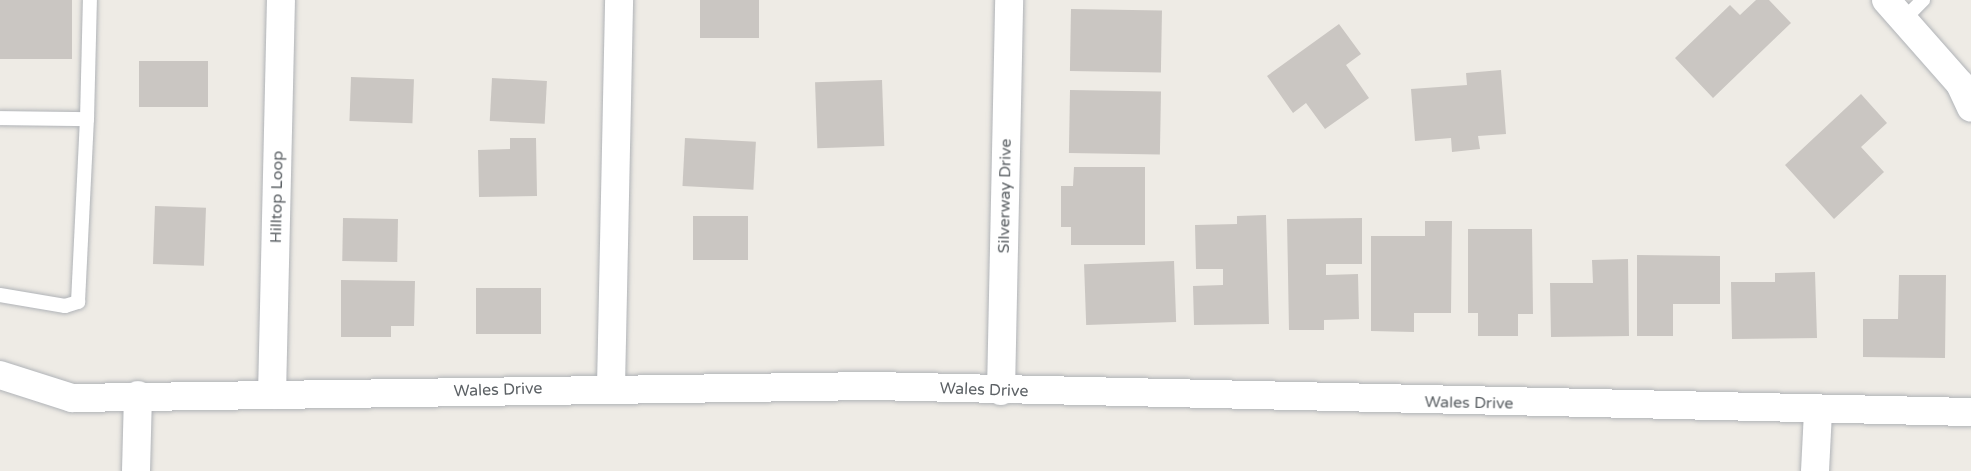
<!DOCTYPE html>
<html>
<head>
<meta charset="utf-8">
<style>
  body { margin:0 }
  #map { position:relative; width:1971px; height:471px; overflow:hidden; background:#eeebe5; font-family:"Varela Round",sans-serif }
  div>[style] { position:absolute }
  .building>* { inset:0; background:#cac6c2; transform-origin:0 0 }
  .roads { filter:drop-shadow(0 0 2px #b0b3b7) drop-shadow(0 0 2px #b0b3b7) }
  .service>* { height:14px; margin:-7px; padding:0 7px; transform-origin:7px; border-radius:7px; background:#fff }
  .minor>* { height:28px; margin:-14px; padding:0 14px; transform-origin:14px; border-radius:14px; background:#fff }
  span { translate:-50% -50%; white-space:nowrap; text-align:center; line-height:1.15; -webkit-text-stroke:4.5px #fff; paint-order:stroke }
  .street-label { font-size:16px; color:#5c6165 }
</style>
</head>
<body>
<div id="map">
  <div class="building">
    <div style="left:0;top:0;width:72px;height:59px"></div>
    <div style="left:700px;top:0;width:59px;height:38px"></div>
    <div style="clip-path:polygon(1756px 0,1769px 0,1791px 23px,1713px 98px,1675px 58px,1730px 5px,1740px 15px)"></div>
    <div style="left:1071px;top:9px;width:91px;height:62px;rotate:1deg"></div>
    <div style="clip-path:polygon(1339px 24px,1361px 54px,1346px 65px,1369px 98px,1325px 129px,1306px 103px,1293px 113px,1267px 76px)"></div>
    <div style="left:139px;top:61px;width:69px;height:46px"></div>
    <div style="clip-path:polygon(1501px 70px,1506px 134px,1478px 136px,1480px 149px,1452px 152px,1451px 138px,1415px 141px,1411px 89px,1467px 85px,1466px 73px)"></div>
    <div style="left:351px;top:77px;width:63px;height:44px;rotate:2deg"></div>
    <div style="left:492px;top:78px;width:55px;height:43px;rotate:3deg"></div>
    <div style="left:882px;top:80px;width:66px;height:67px;rotate:88deg"></div>
    <div style="left:1070px;top:90px;width:91px;height:63px;rotate:1deg"></div>
    <div style="clip-path:polygon(1861px 94px,1887px 123px,1861px 147px,1884px 172px,1834px 219px,1785px 165px)"></div>
    <div style="clip-path:polygon(510px 138px,536px 138px,537px 196px,479px 197px,478px 150px,510px 149px)"></div>
    <div style="left:685px;top:138px;width:71px;height:48px;rotate:3deg"></div>
    <div style="clip-path:polygon(1074px 167px,1145px 167px,1145px 245px,1071px 245px,1071px 227px,1061px 227px,1061px 186px,1073px 186px)"></div>
    <div style="left:155px;top:206px;width:51px;height:58px;rotate:2deg"></div>
    <div style="clip-path:polygon(1266px 215px,1269px 324px,1194px 325px,1193px 286px,1223px 285px,1223px 269px,1196px 269px,1195px 225px,1237px 224px,1237px 216px)"></div>
    <div style="left:693px;top:216px;width:55px;height:44px"></div>
    <div style="left:343px;top:218px;width:55px;height:43px;rotate:1deg"></div>
    <div style="clip-path:polygon(1362px 218px,1362px 264px,1326px 264px,1326px 275px,1358px 274px,1359px 319px,1324px 320px,1324px 330px,1289px 330px,1287px 219px)"></div>
    <div style="clip-path:polygon(1425px 221px,1452px 221px,1451px 313px,1414px 313px,1414px 332px,1371px 331px,1371px 236px,1425px 236px)"></div>
    <div style="clip-path:polygon(1468px 229px,1532px 229px,1533px 314px,1518px 314px,1518px 336px,1478px 336px,1478px 313px,1468px 313px)"></div>
    <div style="clip-path:polygon(1637px 255px,1720px 256px,1720px 304px,1673px 304px,1673px 336px,1637px 336px)"></div>
    <div style="clip-path:polygon(1628px 259px,1629px 336px,1551px 337px,1550px 283px,1593px 283px,1592px 260px)"></div>
    <div style="left:1174px;top:261px;width:61px;height:90px;rotate:88deg"></div>
    <div style="clip-path:polygon(1815px 272px,1817px 338px,1732px 339px,1731px 282px,1775px 282px,1775px 273px)"></div>
    <div style="clip-path:polygon(1899px 275px,1946px 275px,1945px 358px,1863px 357px,1863px 319px,1898px 319px)"></div>
    <div style="clip-path:polygon(341px 280px,415px 281px,414px 326px,391px 326px,391px 337px,341px 337px)"></div>
    <div style="left:476px;top:288px;width:65px;height:46px"></div>
  </div>
  <div class="roads">
    <div class="service">
      <div style="left:1904px;top:19px;width:27px;rotate:-45deg"></div>
      <div style="left:0;top:118px;width:87px;rotate:0.7deg"></div>
      <div style="left:87px;top:119px;width:119px;rotate:-88.6deg"></div>
      <div style="left:0;top:295px;width:66px;rotate:9.6deg"></div>
      <div style="left:65px;top:306px;width:14px;rotate:-17deg"></div>
      <div style="left:78px;top:302px;width:183px;rotate:-87.2deg"></div>
    </div>
    <div class="minor">
      <div style="left:1886px;top:0;width:112px;rotate:48.6deg"></div>
      <div style="left:1960px;top:84px;width:26px;rotate:65deg"></div>
      <div style="left:0;top:375px;width:76px;rotate:17.7deg"></div>
      <div style="left:72px;top:398px;width:802px;rotate:-0.86deg"></div>
      <div style="left:874px;top:386px;width:1097px;rotate:1.36deg"></div>
      <div style="left:611px;top:387px;width:387px;rotate:-88.8deg"></div>
      <div style="left:1001px;top:391px;width:391px;rotate:-88.8deg"></div>
      <div style="left:272px;top:395px;width:395px;rotate:-88.7deg"></div>
      <div style="left:136px;top:471px;width:76px;rotate:-88.5deg"></div>
      <div style="left:1815px;top:471px;width:59px;rotate:-87.1deg"></div>
    </div>
  </div>
  <div class="street-label">
    <span style="left:1005px;top:196px;rotate:-89deg">Silverway Drive</span>
    <span style="left:277px;top:197px;rotate:-89deg">Hilltop Loop</span>
    <span style="left:498px;top:390px;rotate:-2deg">Wales Drive</span>
    <span style="left:984px;top:390px;rotate:2deg">Wales Drive</span>
    <span style="left:1469px;top:403px;rotate:1deg">Wales Drive</span>
  </div>
</div>
</body>
</html>
